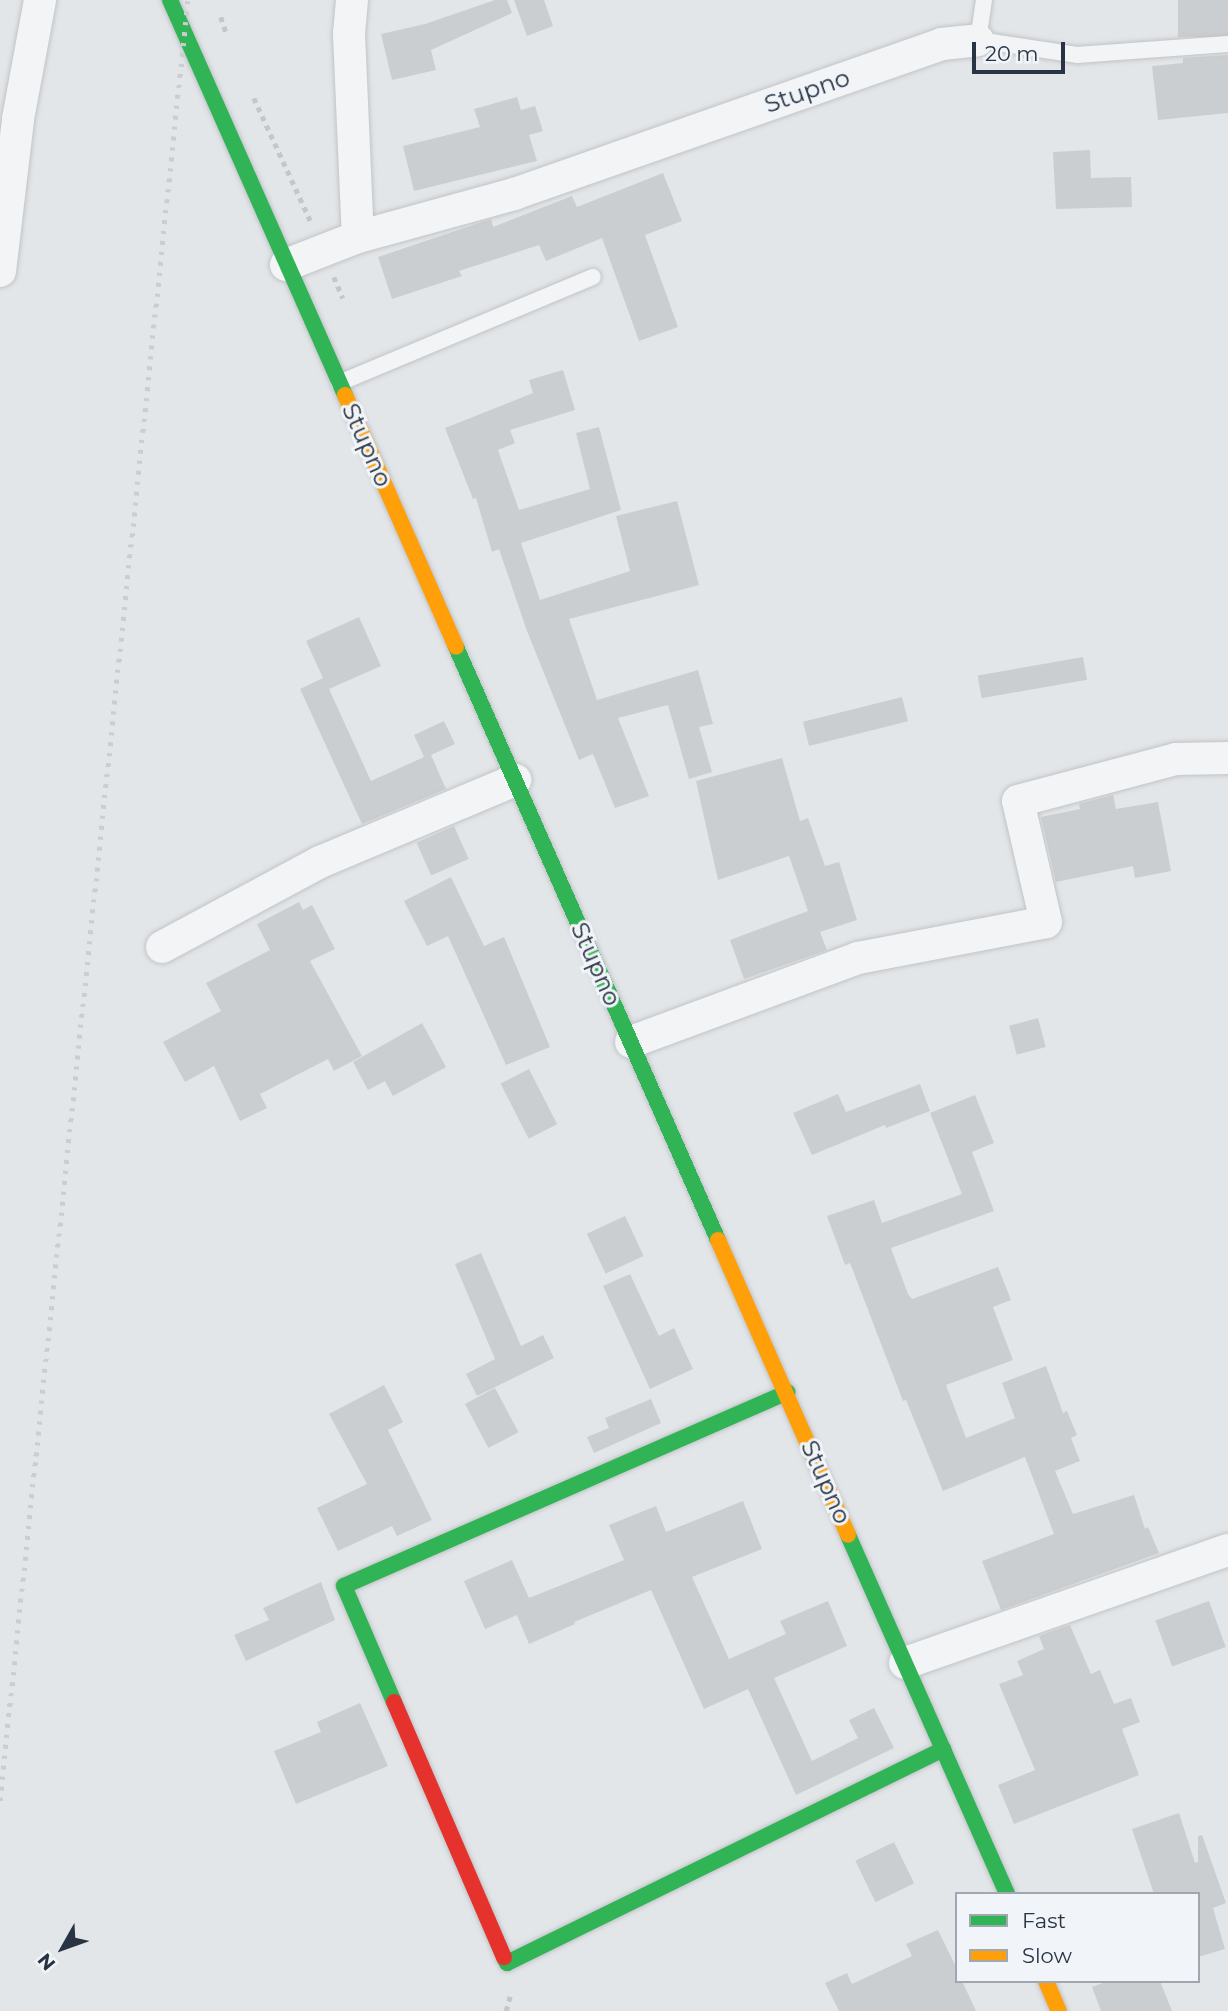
<!DOCTYPE html>
<html>
<head>
<meta charset="utf-8">
<style>
  body { margin:0 }
  #map { position:relative; width:1228px; height:2011px; overflow:hidden; background:#e3e6e9; font-family:Montserrat,sans-serif }
  div>[style] { position:absolute }
  .building>* { inset:0; background:#cbced1; transform-origin:0 0 }
  .path>* { height:4.5px; margin-top:-2.25px; transform-origin:0; background:repeating-linear-gradient(90deg,#c4c7ca 0 5px,transparent 0 10px) }
  .roads { filter:drop-shadow(0 0 2px #c1c4c7) drop-shadow(0 0 2px #c1c4c7) }
  .lane>* { height:16px; margin:-8px; padding:0 8px; transform-origin:8px; border-radius:8px; background:#f2f4f5 }
  .street>* { height:32px; margin:-16px; padding:0 16px; transform-origin:16px; border-radius:16px; background:#f2f4f5 }
  .fast>* { height:16px; margin:-8px; padding:0 8px; transform-origin:8px; border-radius:8px; background:#30b455 }
  .slow>* { height:16px; margin:-8px; padding:0 8px; transform-origin:8px; border-radius:8px; background:#ff9f0a }
  .jam>* { height:16px; margin:-8px; padding:0 8px; transform-origin:8px; border-radius:8px; background:#e5322d }
  .rail>* { height:5px; margin-top:-2.5px; transform-origin:0; background:repeating-linear-gradient(90deg,#cbcdd0 0 3.5px,transparent 0 10.5px) }
  span { translate:-50% -50%; white-space:nowrap; text-align:center; line-height:1.15; -webkit-text-stroke:6px #f1f4f8; paint-order:stroke }
  .street-label { font-size:24px; color:#283443 }
  .legend { position:absolute; left:955px; top:1892px; width:245px; height:91px; box-sizing:border-box; background:#f1f4f8; border:2px solid #a1a7b0; margin:0; padding:9px 12px; list-style:none; font-size:21px; color:#283443 }
  .legend li { display:flex; align-items:center; gap:14px; height:35px }
  .legend b { width:35px; border:2px solid #a1a7b0 }
  .north { position:absolute; left:28px; top:1913px; width:70px; height:70px; -webkit-text-stroke:5px #f1f4f8; paint-order:stroke; rotate:230deg; font-size:19px; font-weight:700; line-height:28px; text-align:center; color:#283443 }
  .north::after { content:''; display:block; margin:auto; width:24px; height:32px; background:#283443; clip-path:polygon(50% 0,100% 100%,50% 72%,0 100%) }
  .scale { position:absolute; left:972px; top:42px; width:93px; height:32px; box-sizing:border-box; border:4px solid #283443; border-top:0; padding-left:9px; font-size:21px; line-height:24px; white-space:nowrap; color:#283443; -webkit-text-stroke:5px #f1f4f8; paint-order:stroke }
</style>
</head>
<body>
<div id="map">
  <div class="building">
    <div style="clip-path:polygon(495px 0,507px 0,512px 13px,431px 50px,436px 70px,392px 80px,381px 34px,425px 24px)"></div>
    <div style="clip-path:polygon(514px 0,544px 0,553px 26px,527px 36px)"></div>
    <div style="left:1178px;top:0;width:50px;height:37px"></div>
    <div style="clip-path:polygon(1228px 55px,1228px 113px,1158px 120px,1152px 66px,1183px 63px,1183px 58px)"></div>
    <div style="clip-path:polygon(517px 97px,521px 110px,535px 106px,543px 131px,529px 135px,537px 161px,414px 191px,403px 146px,480px 127px,474px 109px)"></div>
    <div style="clip-path:polygon(1090px 150px,1091px 178px,1131px 177px,1132px 207px,1056px 209px,1053px 152px)"></div>
    <div style="clip-path:polygon(663px 173px,682px 221px,645px 235px,678px 327px,639px 341px,602px 238px,546px 261px,539px 245px,459px 271px,462px 276px,392px 299px,378px 257px,491px 219px,493px 227px,572px 196px,577px 207px)"></div>
    <div style="clip-path:polygon(563px 370px,575px 410px,510px 430px,515px 443px,498px 450px,519px 510px,590px 489px,576px 433px,599px 427px,621px 510px,521px 543px,540px 600px,630px 571px,616px 516px,677px 501px,699px 585px,569px 619px,597px 700px,698px 670px,713px 724px,699px 727px,712px 772px,689px 779px,668px 705px,618px 718px,649px 796px,615px 808px,593px 754px,579px 760px,527px 631px,499px 549px,492px 552px,476px 498px,473px 499px,445px 428px,533px 393px,529px 380px)"></div>
    <div style="clip-path:polygon(359px 617px,381px 666px,329px 689px,371px 781px,424px 757px,414px 735px,444px 721px,455px 744px,431px 755px,446px 789px,362px 824px,300px 689px,323px 678px,306px 641px)"></div>
    <div style="left:1083px;top:657px;width:23px;height:107px;rotate:80deg"></div>
    <div style="left:902px;top:697px;width:25px;height:102px;rotate:76deg"></div>
    <div style="clip-path:polygon(782px 758px,800px 821px,808px 818px,825px 866px,839px 862px,857px 920px,820px 932px,827px 950px,744px 979px,730px 940px,808px 911px,789px 856px,718px 880px,696px 781px)"></div>
    <div style="clip-path:polygon(1113px 795px,1116px 809px,1158px 802px,1171px 871px,1135px 878px,1133px 866px,1056px 882px,1041px 817px,1080px 809px,1079px 804px)"></div>
    <div style="left:454px;top:826px;width:36px;height:41px;rotate:66deg"></div>
    <div style="clip-path:polygon(451px 877px,484px 946px,504px 937px,550px 1047px,506px 1065px,448px 936px,427px 946px,404px 901px)"></div>
    <div style="clip-path:polygon(299px 902px,303px 910px,312px 905px,335px 949px,310px 961px,362px 1056px,334px 1071px,328px 1059px,260px 1094px,267px 1108px,240px 1121px,214px 1066px,185px 1082px,163px 1042px,221px 1011px,206px 983px,270px 950px,257px 924px)"></div>
    <div style="left:1038px;top:1018px;width:30px;height:30px;rotate:75deg"></div>
    <div style="clip-path:polygon(422px 1023px,446px 1067px,393px 1096px,385px 1081px,368px 1090px,353px 1062px)"></div>
    <div style="left:529px;top:1069px;width:62px;height:32px;rotate:63deg"></div>
    <div style="clip-path:polygon(920px 1084px,930px 1111px,886px 1128px,885px 1125px,812px 1155px,793px 1113px,838px 1094px,846px 1112px)"></div>
    <div style="clip-path:polygon(975px 1095px,994px 1143px,972px 1152px,994px 1211px,891px 1248px,908px 1294px,912px 1299px,998px 1267px,1011px 1300px,993px 1307px,1013px 1360px,946px 1385px,966px 1438px,1015px 1418px,1002px 1383px,1046px 1366px,1063px 1413px,1067px 1411px,1077px 1435px,1071px 1438px,1080px 1461px,1055px 1471px,1073px 1514px,1134px 1495px,1145px 1529px,1148px 1527px,1159px 1553px,1001px 1610px,982px 1561px,1054px 1534px,1025px 1457px,943px 1491px,906px 1400px,903px 1401px,850px 1263px,845px 1265px,827px 1216px,874px 1200px,882px 1223px,962px 1194px,930px 1113px)"></div>
    <div style="left:625px;top:1216px;width:44px;height:42px;rotate:65deg"></div>
    <div style="clip-path:polygon(481px 1253px,521px 1346px,543px 1335px,554px 1358px,477px 1396px,466px 1374px,495px 1359px,455px 1264px)"></div>
    <div style="clip-path:polygon(630px 1274px,659px 1336px,674px 1328px,693px 1369px,650px 1389px,603px 1286px)"></div>
    <div style="clip-path:polygon(384px 1385px,403px 1422px,388px 1430px,432px 1520px,397px 1536px,392px 1526px,338px 1551px,317px 1508px,367px 1484px,329px 1414px)"></div>
    <div style="left:495px;top:1388px;width:50px;height:34px;rotate:62deg"></div>
    <div style="clip-path:polygon(651px 1399px,661px 1423px,594px 1453px,587px 1437px,609px 1428px,605px 1418px)"></div>
    <div style="clip-path:polygon(743px 1501px,762px 1549px,692px 1577px,729px 1659px,786px 1634px,780px 1621px,828px 1601px,847px 1646px,774px 1678px,812px 1761px,858px 1738px,849px 1720px,874px 1708px,894px 1748px,796px 1795px,748px 1689px,704px 1709px,651px 1590px,574px 1622px,575px 1624px,529px 1644px,517px 1615px,485px 1629px,464px 1581px,512px 1560px,529px 1598px,624px 1560px,609px 1525px,656px 1506px,666px 1532px)"></div>
    <div style="clip-path:polygon(321px 1582px,335px 1620px,246px 1661px,234px 1635px,269px 1620px,263px 1608px)"></div>
    <div style="left:1209px;top:1601px;width:49px;height:57px;rotate:70deg"></div>
    <div style="clip-path:polygon(1070px 1625px,1091px 1674px,1100px 1670px,1114px 1704px,1131px 1698px,1140px 1722px,1122px 1729px,1139px 1775px,1014px 1824px,998px 1785px,1035px 1770px,999px 1684px,1023px 1675px,1017px 1661px,1044px 1649px,1039px 1636px)"></div>
    <div style="clip-path:polygon(360px 1703px,388px 1766px,296px 1804px,274px 1751px,321px 1732px,317px 1722px)"></div>
    <div style="clip-path:polygon(1179px 1813px,1195px 1863px,1198px 1862px,1198px 1836px,1202px 1835px,1226px 1903px,1213px 1908px,1225px 1949px,1198px 1957px,1198px 1894px,1154px 1894px,1132px 1829px)"></div>
    <div style="left:894px;top:1842px;width:46px;height:43px;rotate:64deg"></div>
    <div style="clip-path:polygon(938px 1930px,957px 1969px,957px 1981px,962px 1981px,976px 2011px,839px 2011px,825px 1983px,847px 1973px,852px 1984px,912px 1956px,906px 1944px)"></div>
    <div style="clip-path:polygon(1108px 1981px,1160px 1981px,1172px 2011px,1101px 2011px,1092px 1987px)"></div>
  </div>
  <div class="path">
    <div style="left:221px;top:17px;width:20px;rotate:72deg"></div>
    <div style="left:254px;top:98px;width:139px;rotate:65.3deg"></div>
    <div style="left:334px;top:277px;width:23px;rotate:67deg"></div>
    <div style="left:506px;top:2011px;width:16px;rotate:-75deg"></div>
  </div>
  <div class="roads">
    <div class="lane">
      <div style="left:984px;top:0;width:40px;rotate:98.5deg"></div>
      <div style="left:978px;top:40px;width:100px;rotate:8.6deg"></div>
      <div style="left:1077px;top:55px;width:151px;rotate:-4.2deg"></div>
      <div style="left:339px;top:383px;width:275px;rotate:-22.7deg"></div>
    </div>
    <div class="street">
      <div style="left:352px;top:0;width:34px;rotate:95deg"></div>
      <div style="left:349px;top:34px;width:203px;rotate:87.5deg"></div>
      <div style="left:286px;top:265px;width:77px;rotate:-21.3deg"></div>
      <div style="left:358px;top:237px;width:162px;rotate:-15.4deg"></div>
      <div style="left:514px;top:194px;width:454px;rotate:-19.3deg"></div>
      <div style="left:942px;top:44px;width:36px;rotate:-6deg"></div>
      <div style="left:0;top:271px;width:153px;rotate:-83.2deg"></div>
      <div style="left:18px;top:119px;width:121px;rotate:-79.5deg"></div>
      <div style="left:162px;top:947px;width:179px;rotate:-28.3deg"></div>
      <div style="left:320px;top:862px;width:212px;rotate:-22.8deg"></div>
      <div style="left:631px;top:1042px;width:242px;rotate:-20.3deg"></div>
      <div style="left:858px;top:958px;width:191px;rotate:-10.8deg"></div>
      <div style="left:1046px;top:922px;width:124px;rotate:-103deg"></div>
      <div style="left:1018px;top:801px;width:163px;rotate:-14.9deg"></div>
      <div style="left:1176px;top:759px;width:52px;rotate:-1.1deg"></div>
      <div style="left:905px;top:1663px;width:342px;rotate:-19.3deg"></div>
    </div>
    <div class="fast">
      <div style="left:170px;top:0;width:432px;rotate:66.1deg"></div>
      <div style="left:456px;top:647px;width:648px;rotate:66.16deg"></div>
      <div style="left:848px;top:1535px;width:393px;rotate:66.1deg"></div>
      <div style="left:394px;top:1702px;width:126px;rotate:-113.3deg"></div>
      <div style="left:344px;top:1586px;width:484px;rotate:-23.6deg"></div>
      <div style="left:504px;top:1957px;width:7px;rotate:63deg"></div>
      <div style="left:507px;top:1963px;width:486px;rotate:-26.1deg"></div>
    </div>
    <div class="slow">
      <div style="left:345px;top:395px;width:275px;rotate:66.2deg"></div>
      <div style="left:718px;top:1240px;width:322px;rotate:66.2deg"></div>
      <div style="left:1046px;top:1981px;width:33px;rotate:67deg"></div>
    </div>
    <div class="jam">
      <div style="left:394px;top:1702px;width:278px;rotate:66.7deg"></div>
    </div>
  </div>
  <div class="rail">
    <div style="left:0;top:1800px;width:1810px;rotate:-84.04deg"></div>
  </div>
  <div class="street-label">
    <span style="left:807px;top:91px;rotate:-19deg">Stupno</span>
    <span style="left:367px;top:445px;rotate:66deg">Stupno</span>
    <span style="left:596px;top:964px;rotate:66deg">Stupno</span>
    <span style="left:826px;top:1482px;rotate:66deg">Stupno</span>
  </div>
  <ul class="legend">
  <li><b style="height:9px;background:#30b455"></b>Fast</li>
  <li><b style="height:9px;background:#ff9f0a"></b>Slow</li>
  </ul>
  <div class="north">N</div>
  <div class="scale">20 m</div>
</div>
</body>
</html>
